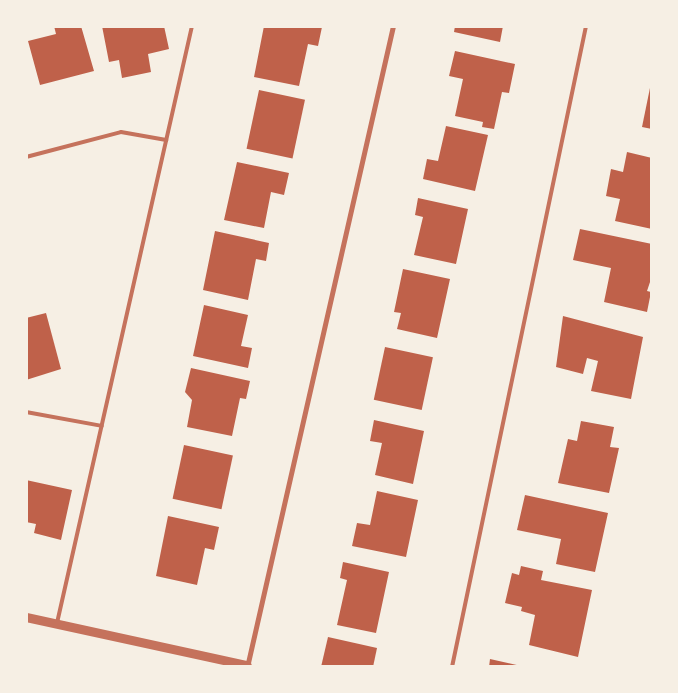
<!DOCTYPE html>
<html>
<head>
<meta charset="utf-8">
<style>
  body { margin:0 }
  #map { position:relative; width:678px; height:693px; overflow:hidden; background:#f6efe4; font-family:Overpass,sans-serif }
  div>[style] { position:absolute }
  .building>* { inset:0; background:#bf614a; transform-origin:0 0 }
  .service>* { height:4px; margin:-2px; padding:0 2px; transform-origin:2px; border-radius:2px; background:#c5725c }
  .minor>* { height:5px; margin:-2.5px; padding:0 2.5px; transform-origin:2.5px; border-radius:2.5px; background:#c5725c }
  .tertiary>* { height:9px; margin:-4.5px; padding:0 4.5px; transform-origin:4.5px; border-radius:4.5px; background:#c5725c }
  span { translate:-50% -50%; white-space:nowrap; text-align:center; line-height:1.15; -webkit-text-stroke:4.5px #f6efe4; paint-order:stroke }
  .frame { position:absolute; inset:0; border:28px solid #f6efe4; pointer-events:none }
</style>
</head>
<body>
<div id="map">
  <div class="building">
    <div style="clip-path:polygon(54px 26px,81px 26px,94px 71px,40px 85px,28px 41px,56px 34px)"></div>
    <div style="clip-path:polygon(102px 26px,164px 26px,169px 49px,148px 54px,151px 72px,122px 78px,119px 60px,109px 62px)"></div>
    <div style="clip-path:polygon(264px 26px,322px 27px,318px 46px,308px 44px,299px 86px,254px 77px)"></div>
    <div style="clip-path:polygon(455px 26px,503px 26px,500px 42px,454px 32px)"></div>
    <div style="clip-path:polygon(455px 51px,515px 64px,509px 93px,502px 92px,494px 129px,482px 127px,483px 122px,455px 116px,463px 79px,449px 76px)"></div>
    <div style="clip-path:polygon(651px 83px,652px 83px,652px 129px,642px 127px)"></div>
    <div style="left:259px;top:90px;width:47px;height:60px;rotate:12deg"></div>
    <div style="clip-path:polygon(446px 126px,488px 135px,475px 191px,423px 179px,427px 159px,438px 161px)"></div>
    <div style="clip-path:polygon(627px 152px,652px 158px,652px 229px,615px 221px,620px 199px,606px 196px,611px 169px,623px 172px)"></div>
    <div style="clip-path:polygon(237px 162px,289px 173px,284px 195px,271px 192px,264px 228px,224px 220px)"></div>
    <div style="clip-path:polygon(418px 198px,468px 209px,456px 264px,414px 255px,423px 217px,415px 215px)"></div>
    <div style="clip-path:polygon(580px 229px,652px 244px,652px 276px,647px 291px,651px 292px,647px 312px,604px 302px,611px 268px,573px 260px)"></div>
    <div style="clip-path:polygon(215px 231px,269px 243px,266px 261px,256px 259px,248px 300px,203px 290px)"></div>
    <div style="clip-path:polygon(403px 269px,450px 279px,437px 338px,397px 329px,401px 313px,394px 312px)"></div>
    <div style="clip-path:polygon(204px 305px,248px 315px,241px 346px,252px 348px,248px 368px,193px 356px)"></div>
    <div style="clip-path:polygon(46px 313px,61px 369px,26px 380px,26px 318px)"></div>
    <div style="clip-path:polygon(563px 316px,643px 337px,631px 399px,591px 391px,598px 361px,587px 358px,583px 374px,556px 367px)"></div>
    <div style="left:385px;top:347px;width:49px;height:54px;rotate:12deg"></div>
    <div style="clip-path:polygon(191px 368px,250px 381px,246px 399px,240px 398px,232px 436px,187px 427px,192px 400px,185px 392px)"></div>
    <div style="clip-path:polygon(374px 420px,424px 431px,413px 484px,375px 475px,382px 443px,370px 441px)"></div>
    <div style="clip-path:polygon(581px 421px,614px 427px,610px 447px,619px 448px,609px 493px,558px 483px,568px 439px,577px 441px)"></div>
    <div style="left:184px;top:445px;width:50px;height:55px;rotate:12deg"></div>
    <div style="clip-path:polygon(26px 480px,72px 490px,61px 540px,34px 533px,36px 524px,26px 522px)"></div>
    <div style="clip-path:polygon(377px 491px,418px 500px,406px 557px,352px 546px,357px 523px,370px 525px)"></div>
    <div style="clip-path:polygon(525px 495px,608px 513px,595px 572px,556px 564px,561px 539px,517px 530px)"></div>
    <div style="clip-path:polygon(168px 516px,219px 527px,214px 550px,205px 548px,197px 585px,156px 576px)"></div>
    <div style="clip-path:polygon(343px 562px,389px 572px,376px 633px,337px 625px,347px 580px,340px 578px)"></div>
    <div style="clip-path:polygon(521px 566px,543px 571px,541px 580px,592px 590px,578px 657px,529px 645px,535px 615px,521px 611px,522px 607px,505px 603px,512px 573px,519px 575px)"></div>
    <div style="clip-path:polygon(328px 637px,377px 648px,373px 667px,321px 667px)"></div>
    <div style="clip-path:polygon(490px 659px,521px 666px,521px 667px,489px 667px)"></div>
  </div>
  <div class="service">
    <div style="left:26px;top:157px;width:98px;rotate:-14.7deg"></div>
    <div style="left:121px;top:132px;width:46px;rotate:10.1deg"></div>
    <div style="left:26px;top:412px;width:77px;rotate:10.4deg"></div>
    <div style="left:57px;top:623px;width:612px;rotate:-77.26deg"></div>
    <div style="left:452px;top:667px;width:655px;rotate:-78.19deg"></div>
  </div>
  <div class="minor">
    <div style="left:247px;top:667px;width:657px;rotate:-77.17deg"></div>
  </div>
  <div class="tertiary">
    <div style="left:26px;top:617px;width:226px;rotate:12.3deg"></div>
  </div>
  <div class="frame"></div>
</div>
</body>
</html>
